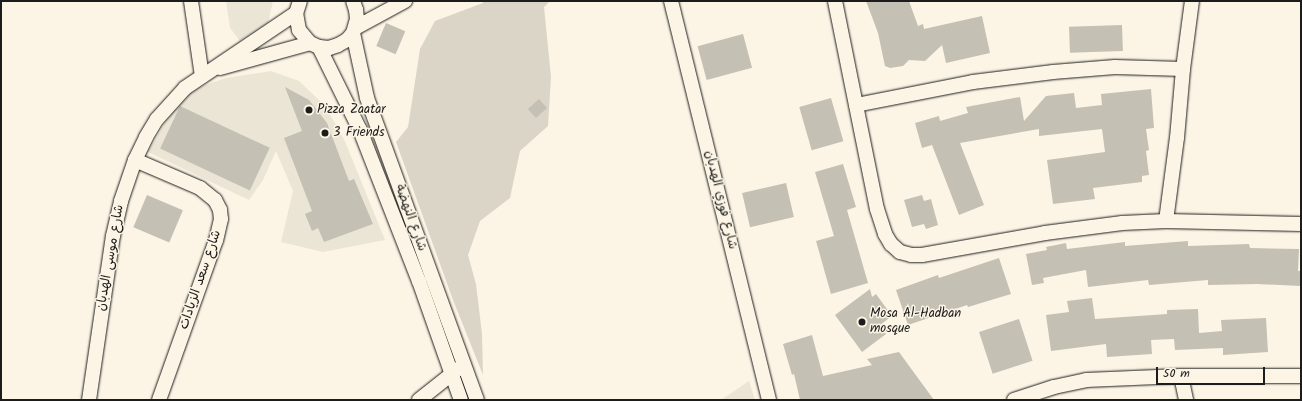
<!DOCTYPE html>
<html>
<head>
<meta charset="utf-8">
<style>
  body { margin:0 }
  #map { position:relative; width:1302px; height:401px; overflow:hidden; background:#fcf5e5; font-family:Kalam,"Playpen Sans Arabic",sans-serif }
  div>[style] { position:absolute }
  .built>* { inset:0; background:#ebe5d6 }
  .green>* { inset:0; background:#dbd5c8 }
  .building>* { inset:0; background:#c4c0b3; transform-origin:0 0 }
  .roads { filter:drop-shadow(0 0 1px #1c1c1c) drop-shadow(0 0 1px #1c1c1c) }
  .minor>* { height:14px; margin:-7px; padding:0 7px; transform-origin:7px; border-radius:7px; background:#fcf5e5 }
  .dots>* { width:11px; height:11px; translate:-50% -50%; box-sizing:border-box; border:2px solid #fcf5e5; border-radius:50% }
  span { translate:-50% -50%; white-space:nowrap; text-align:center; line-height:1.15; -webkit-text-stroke:3px #fcf5e5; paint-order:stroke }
  .poi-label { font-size:13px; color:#1c1c1c }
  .left { translate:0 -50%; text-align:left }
  .street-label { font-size:13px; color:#1c1c1c }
  .frame { position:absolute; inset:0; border:2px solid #1c1c1c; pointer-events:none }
  .scale { position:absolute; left:1156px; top:367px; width:109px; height:18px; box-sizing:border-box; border:2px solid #1c1c1c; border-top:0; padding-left:5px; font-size:12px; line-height:14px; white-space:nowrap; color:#1c1c1c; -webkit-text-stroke:3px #fcf5e5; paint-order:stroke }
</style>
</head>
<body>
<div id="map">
  <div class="built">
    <div style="clip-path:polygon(226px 1px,273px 1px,268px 23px,240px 41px,230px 28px)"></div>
    <div style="clip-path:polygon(271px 71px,299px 81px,325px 106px,344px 139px,385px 240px,323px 252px,281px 242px,293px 191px,276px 151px,263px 180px,249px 200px,148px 152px,176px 104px,194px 89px,226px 78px)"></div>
    <div style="clip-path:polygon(749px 381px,755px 400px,721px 400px)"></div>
  </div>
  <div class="green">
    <div style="clip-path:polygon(482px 1px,550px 1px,544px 7px,551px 77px,548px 126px,520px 151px,510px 198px,480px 221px,468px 255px,476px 284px,482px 334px,483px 375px,453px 300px,396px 142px,408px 127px,420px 49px,435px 21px,483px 3px)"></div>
  </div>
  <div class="building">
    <div style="clip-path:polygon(866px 1px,909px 1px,918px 26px,923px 24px,924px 29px,982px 16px,990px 53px,946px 63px,942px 45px,925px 61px,909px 60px,903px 66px,890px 68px,885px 66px,878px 33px)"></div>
    <div style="left:386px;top:23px;width:21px;height:25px;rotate:23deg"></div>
    <div style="left:1122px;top:25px;width:26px;height:53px;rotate:88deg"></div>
    <div style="left:743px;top:34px;width:35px;height:47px;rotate:75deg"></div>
    <div style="clip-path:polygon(285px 87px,309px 100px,327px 123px,349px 181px,354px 179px,373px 224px,324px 242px,318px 228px,312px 231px,305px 214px,312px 211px,284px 138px,302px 131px)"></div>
    <div style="clip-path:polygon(1151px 89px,1154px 128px,1146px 129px,1149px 150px,1146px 151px,1149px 175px,1142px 176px,1142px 182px,1093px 188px,1095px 199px,1053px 204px,1047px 160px,1105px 152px,1102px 129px,1039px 136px,1039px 129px,960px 143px,984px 205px,959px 215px,932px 145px,922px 148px,915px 123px,939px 116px,940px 121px,968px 113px,966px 107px,1020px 97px,1024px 121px,1046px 96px,1074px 93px,1076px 108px,1102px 105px,1101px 94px)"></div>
    <div style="left:831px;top:98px;width:45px;height:33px;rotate:74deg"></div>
    <div style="left:539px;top:99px;width:12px;height:15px;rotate:48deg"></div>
    <div style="left:180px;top:106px;width:99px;height:47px;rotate:25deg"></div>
    <div style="clip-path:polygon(843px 164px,856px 207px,847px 210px,868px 283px,831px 294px,816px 241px,834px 236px,815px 172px)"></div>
    <div style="left:786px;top:183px;width:35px;height:45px;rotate:77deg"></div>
    <div style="left:147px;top:195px;width:39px;height:35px;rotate:23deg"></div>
    <div style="clip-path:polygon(922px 195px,924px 201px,931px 199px,938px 225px,926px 229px,924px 224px,912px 227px,904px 200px)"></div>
    <div style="clip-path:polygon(1188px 241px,1188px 246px,1249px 244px,1250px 248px,1299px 249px,1298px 271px,1301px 271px,1301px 286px,1257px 284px,1208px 285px,1208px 280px,1149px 285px,1148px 280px,1088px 287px,1086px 270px,1043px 278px,1044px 283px,1032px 285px,1026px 254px,1047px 250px,1046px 247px,1066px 243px,1067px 249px,1125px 242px,1125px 246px)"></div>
    <div style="clip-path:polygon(999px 258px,1011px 294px,968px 307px,967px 305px,908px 325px,896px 290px,938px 275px,939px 278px)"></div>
    <div style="clip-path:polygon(870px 289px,872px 297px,876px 294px,892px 316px,880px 325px,886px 334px,862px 352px,835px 315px)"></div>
    <div style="clip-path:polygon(1092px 298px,1095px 319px,1167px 314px,1167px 310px,1198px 309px,1199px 333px,1222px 331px,1221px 320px,1266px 318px,1268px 352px,1223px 355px,1223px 348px,1175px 350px,1174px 339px,1151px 340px,1152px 354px,1107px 357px,1106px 344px,1051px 351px,1046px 315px,1069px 312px,1067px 301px)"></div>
    <div style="left:1019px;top:319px;width:44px;height:42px;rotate:72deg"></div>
    <div style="clip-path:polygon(812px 335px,823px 376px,872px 365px,867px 359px,899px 352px,934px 400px,800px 400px,794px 374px,792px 375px,783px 344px)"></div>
  </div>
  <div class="roads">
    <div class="minor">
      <div style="left:191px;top:1px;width:76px;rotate:81.7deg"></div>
      <div style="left:300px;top:1px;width:13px;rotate:108deg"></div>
      <div style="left:296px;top:13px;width:17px;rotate:80deg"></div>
      <div style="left:299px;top:30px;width:17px;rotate:50deg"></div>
      <div style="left:310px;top:43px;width:10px;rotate:24deg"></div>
      <div style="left:319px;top:47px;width:10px;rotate:6deg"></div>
      <div style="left:329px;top:48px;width:9px;rotate:-18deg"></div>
      <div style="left:338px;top:45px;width:10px;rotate:-29deg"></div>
      <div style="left:347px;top:40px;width:9px;rotate:-49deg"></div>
      <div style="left:353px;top:33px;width:15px;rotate:-74deg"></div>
      <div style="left:357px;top:19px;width:9px;rotate:-96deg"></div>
      <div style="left:356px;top:10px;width:9px;rotate:-108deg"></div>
      <div style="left:671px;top:1px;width:411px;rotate:76.2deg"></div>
      <div style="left:835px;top:1px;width:212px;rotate:78.6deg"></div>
      <div style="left:877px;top:209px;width:26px;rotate:72deg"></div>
      <div style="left:885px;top:234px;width:12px;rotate:59deg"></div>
      <div style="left:891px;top:244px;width:12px;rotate:42deg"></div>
      <div style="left:900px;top:252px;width:11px;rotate:15deg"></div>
      <div style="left:911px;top:255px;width:11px"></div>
      <div style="left:922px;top:255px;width:125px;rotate:-10.1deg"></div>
      <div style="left:1045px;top:233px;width:78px;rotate:-7.4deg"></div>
      <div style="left:1122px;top:223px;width:44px;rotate:-2.6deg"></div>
      <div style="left:1166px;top:221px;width:135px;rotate:1.3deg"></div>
      <div style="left:355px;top:28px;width:57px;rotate:-28.4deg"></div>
      <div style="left:353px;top:33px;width:66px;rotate:77.8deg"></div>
      <div style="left:367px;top:98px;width:321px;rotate:70deg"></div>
      <div style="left:319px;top:47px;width:93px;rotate:63.7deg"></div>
      <div style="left:360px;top:130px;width:162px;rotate:68.7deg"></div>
      <div style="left:419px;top:281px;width:126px;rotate:70.6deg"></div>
      <div style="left:220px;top:68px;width:93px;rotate:-15.5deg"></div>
      <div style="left:856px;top:105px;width:119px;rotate:-11.1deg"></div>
      <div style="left:973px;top:82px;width:81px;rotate:-7.1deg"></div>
      <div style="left:1053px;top:72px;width:62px;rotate:-4.6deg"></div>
      <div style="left:1115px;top:67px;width:68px;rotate:1.7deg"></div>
      <div style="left:135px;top:160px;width:71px;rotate:23.3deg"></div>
      <div style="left:200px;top:188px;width:19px;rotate:39deg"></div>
      <div style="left:215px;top:200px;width:11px;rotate:63deg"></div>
      <div style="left:220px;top:210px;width:9px;rotate:84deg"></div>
      <div style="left:221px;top:219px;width:22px;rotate:103deg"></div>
      <div style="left:216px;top:240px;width:170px;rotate:109.6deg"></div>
      <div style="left:1166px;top:221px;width:84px;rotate:-82.5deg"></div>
      <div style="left:1177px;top:138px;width:69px;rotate:-85deg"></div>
      <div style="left:1183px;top:69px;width:69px;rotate:-82.5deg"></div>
      <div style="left:1181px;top:376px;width:25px;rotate:78deg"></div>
      <div style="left:89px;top:400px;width:166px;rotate:-81.7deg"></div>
      <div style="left:113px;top:236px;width:36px;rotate:-77deg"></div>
      <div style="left:121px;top:201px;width:43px;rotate:-71.1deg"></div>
      <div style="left:135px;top:160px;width:25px;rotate:-64deg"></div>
      <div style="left:146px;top:137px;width:21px;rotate:-59deg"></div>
      <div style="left:157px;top:119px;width:42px;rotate:-47.9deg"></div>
      <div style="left:185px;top:88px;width:134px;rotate:-34deg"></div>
      <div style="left:419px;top:400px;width:50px;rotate:-38.5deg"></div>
      <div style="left:1014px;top:400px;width:42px;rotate:-18deg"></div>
      <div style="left:1054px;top:387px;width:33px;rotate:-12deg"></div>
      <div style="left:1086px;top:380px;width:95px;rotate:-2.4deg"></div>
      <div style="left:1181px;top:376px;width:120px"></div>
    </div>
  </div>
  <div class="dots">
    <div style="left:309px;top:110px;background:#1c1c1c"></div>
    <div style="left:325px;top:133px;background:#1c1c1c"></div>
    <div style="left:862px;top:322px;background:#1c1c1c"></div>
  </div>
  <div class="poi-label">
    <span class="left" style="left:317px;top:110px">Pizza Zaatar</span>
    <span class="left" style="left:333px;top:133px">3 Friends</span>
    <span class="left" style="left:870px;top:322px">Mosa Al-Hadban<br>mosque</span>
  </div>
  <div class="street-label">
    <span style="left:720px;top:200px;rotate:76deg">شارع فوزي الهدبان</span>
    <span style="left:410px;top:218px;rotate:70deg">شارع النهضة</span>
    <span style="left:111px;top:258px;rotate:-80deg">شارع موسى الهدبان</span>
    <span style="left:201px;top:280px;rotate:-71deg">شارع سعد الزيادات</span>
  </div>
  <div class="frame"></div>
  <div class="scale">50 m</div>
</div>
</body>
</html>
